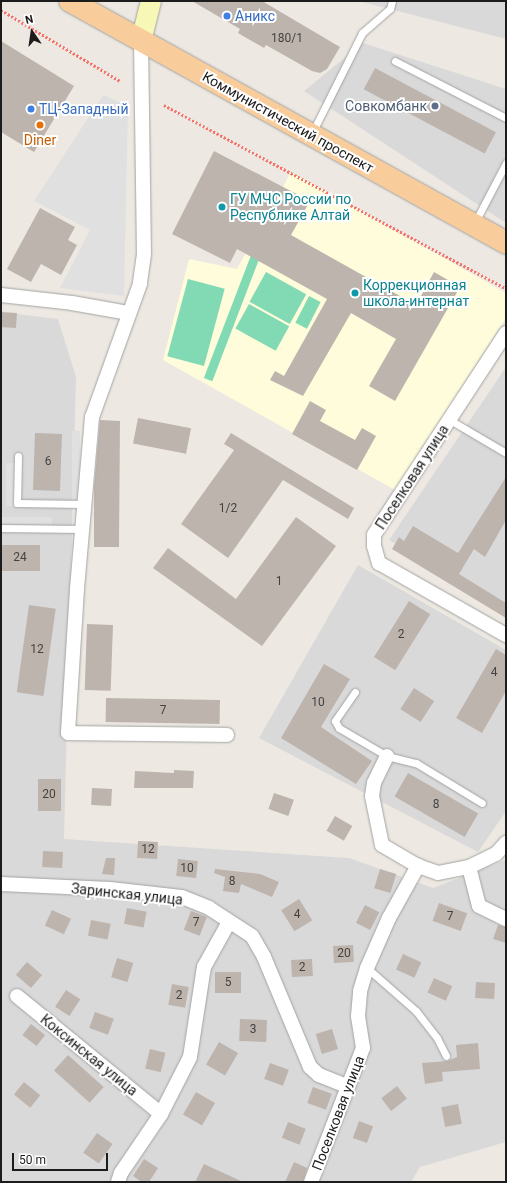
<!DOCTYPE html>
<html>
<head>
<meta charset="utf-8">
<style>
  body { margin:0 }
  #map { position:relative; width:507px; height:1183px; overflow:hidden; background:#ede9e2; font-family:Roboto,sans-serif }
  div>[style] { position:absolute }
  .residential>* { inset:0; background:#dad9d9 }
  .education>* { inset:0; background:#fefcda }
  .pitch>* { inset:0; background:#81dab4; transform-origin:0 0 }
  .parking>* { inset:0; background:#e0e0e0; transform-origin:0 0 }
  .building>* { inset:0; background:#bdb4ae; transform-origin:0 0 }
  .path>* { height:2.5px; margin-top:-1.25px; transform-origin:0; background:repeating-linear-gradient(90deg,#f5736b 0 2px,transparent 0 4px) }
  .roads { filter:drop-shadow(0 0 1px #a3a3a3) drop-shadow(0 0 1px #a3a3a3) }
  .lane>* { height:7px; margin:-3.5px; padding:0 3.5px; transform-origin:3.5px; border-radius:3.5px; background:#fff }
  .street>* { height:14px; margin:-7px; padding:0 7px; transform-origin:7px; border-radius:7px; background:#fff }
  .secondary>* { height:20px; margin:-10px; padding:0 10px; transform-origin:10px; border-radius:10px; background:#f7f7b6 }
  .primary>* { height:22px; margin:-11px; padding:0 11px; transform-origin:11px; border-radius:11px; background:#f8cc9b }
  .dots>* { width:11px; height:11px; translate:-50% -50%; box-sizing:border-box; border:2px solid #fff; border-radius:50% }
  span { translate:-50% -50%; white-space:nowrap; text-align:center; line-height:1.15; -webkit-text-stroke:4px #fff; paint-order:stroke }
  .number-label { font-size:12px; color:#444240 }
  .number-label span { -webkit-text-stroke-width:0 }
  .shop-label { font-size:14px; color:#366cbe }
  .left { translate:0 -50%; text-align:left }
  .service-label { font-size:14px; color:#4e5e75 }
  .right { translate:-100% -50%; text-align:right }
  .street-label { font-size:14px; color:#1c1c1c }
  .food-label { font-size:14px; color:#c56008 }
  .culture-label { font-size:14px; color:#0d838f }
  .frame { position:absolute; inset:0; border:2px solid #1c1c1c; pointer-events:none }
  .north { position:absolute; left:12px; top:12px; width:40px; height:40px; -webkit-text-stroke:3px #fff; paint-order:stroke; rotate:347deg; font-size:11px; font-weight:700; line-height:16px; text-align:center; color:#1c1c1c }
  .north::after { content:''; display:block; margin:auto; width:14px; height:18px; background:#1c1c1c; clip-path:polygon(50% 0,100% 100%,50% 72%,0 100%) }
  .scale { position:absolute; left:12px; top:1153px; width:96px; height:18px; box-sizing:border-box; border:2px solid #1c1c1c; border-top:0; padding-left:5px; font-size:12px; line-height:14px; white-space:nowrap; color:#1c1c1c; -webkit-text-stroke:3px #fff; paint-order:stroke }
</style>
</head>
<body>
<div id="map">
  <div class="residential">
    <div style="clip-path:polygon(358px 1px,506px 1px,506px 39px,390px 9px)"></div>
    <div style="clip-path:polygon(363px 43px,506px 89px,506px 223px,304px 91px)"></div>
    <div style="clip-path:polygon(1px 312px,58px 319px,76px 377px,64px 839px,349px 858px,433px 888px,506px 860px,506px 1142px,420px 1167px,411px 1182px,1px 1182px)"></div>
    <div style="clip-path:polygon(506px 367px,506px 608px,389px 540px)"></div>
    <div style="clip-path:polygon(358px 565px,506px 650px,506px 811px,478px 852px,259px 738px)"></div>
  </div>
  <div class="education">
    <div style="clip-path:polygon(291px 172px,506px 293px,506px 318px,395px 490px,163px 360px,189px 259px,237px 269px)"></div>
  </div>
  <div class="pitch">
    <div style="left:258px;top:237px;width:9px;height:151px;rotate:21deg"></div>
    <div style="left:266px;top:272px;width:46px;height:34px;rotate:29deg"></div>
    <div style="left:188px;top:279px;width:38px;height:80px;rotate:15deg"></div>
    <div style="left:309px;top:296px;width:13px;height:30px;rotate:27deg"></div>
    <div style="left:249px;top:304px;width:46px;height:28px;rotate:29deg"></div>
  </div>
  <div class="parking">
    <div style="clip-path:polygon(103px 95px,128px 106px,124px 296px,60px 288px,90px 230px,34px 201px)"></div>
    <div style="left:72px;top:431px;width:8px;height:69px"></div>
    <div style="left:6px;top:463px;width:9px;height:43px"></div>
    <div style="left:1px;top:517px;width:51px;height:7px"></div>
  </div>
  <div class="building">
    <div style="clip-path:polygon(192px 1px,262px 1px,340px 47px,327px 69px,320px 73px,312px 71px,266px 45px,264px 48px,238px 33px,240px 29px)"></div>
    <div style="clip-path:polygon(1px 41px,74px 86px,34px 152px,1px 132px)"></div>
    <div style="left:375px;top:68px;width:137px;height:24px;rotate:28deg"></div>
    <div style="clip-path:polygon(214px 151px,310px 201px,291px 235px,416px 305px,434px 272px,460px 287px,395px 401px,369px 386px,396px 339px,351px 313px,303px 396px,270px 380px,275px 371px,284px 376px,327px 299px,237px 249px,230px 263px,172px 234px)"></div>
    <div style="clip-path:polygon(40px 208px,75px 227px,68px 240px,77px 245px,61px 275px,41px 264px,31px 282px,7px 269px)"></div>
    <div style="left:1px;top:312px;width:16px;height:15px;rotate:4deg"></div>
    <div style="clip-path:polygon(310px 401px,326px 410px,320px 421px,355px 440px,362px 428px,376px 436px,357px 470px,292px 434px)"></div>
    <div style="left:138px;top:418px;width:54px;height:26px;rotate:11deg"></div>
    <div style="clip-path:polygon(100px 420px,120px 421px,119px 547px,94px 547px,94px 487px)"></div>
    <div style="left:35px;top:433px;width:27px;height:57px;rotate:2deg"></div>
    <div style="clip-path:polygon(231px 433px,354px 508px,348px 519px,283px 480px,228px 558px,181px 524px,234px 450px,224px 444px)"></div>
    <div style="clip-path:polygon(506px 477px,506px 520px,485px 557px,474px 549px,459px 574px,506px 603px,506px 618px,392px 549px,399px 537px,404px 541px,413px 526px,458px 553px)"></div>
    <div style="clip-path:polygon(296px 517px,336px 546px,262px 646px,153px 568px,168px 548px,236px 599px)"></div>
    <div style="left:1px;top:545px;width:39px;height:26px"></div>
    <div style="left:409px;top:601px;width:25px;height:66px;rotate:32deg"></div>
    <div style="left:29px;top:605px;width:27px;height:88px;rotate:8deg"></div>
    <div style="left:87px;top:624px;width:26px;height:66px;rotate:2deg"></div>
    <div style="clip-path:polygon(496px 649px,506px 655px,506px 691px,482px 733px,456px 718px)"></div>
    <div style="clip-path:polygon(324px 664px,350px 679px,321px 727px,372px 761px,356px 784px,281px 738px)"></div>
    <div style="left:414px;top:688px;width:24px;height:25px;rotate:33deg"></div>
    <div style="left:106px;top:698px;width:114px;height:24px;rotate:1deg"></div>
    <div style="clip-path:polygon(174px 770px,194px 771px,193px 788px,134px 788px,135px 771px,174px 773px)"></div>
    <div style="left:408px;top:773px;width:81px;height:27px;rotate:30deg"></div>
    <div style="left:38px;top:779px;width:23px;height:32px"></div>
    <div style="left:92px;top:788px;width:20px;height:17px;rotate:3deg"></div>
    <div style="left:274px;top:793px;width:21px;height:17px;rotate:19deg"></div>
    <div style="left:335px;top:816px;width:20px;height:17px;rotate:30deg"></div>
    <div style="left:138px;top:841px;width:20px;height:17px;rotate:3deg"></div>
    <div style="left:43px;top:851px;width:20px;height:16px;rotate:3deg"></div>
    <div style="clip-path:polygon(106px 858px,115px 858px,114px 875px,102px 874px)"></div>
    <div style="left:178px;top:859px;width:20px;height:17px;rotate:6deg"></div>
    <div style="clip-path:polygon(215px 869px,260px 874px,279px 882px,272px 897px,241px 884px,239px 893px,223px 891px,225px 877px,214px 873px)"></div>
    <div style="left:380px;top:869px;width:17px;height:20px;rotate:17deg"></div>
    <div style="left:299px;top:899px;width:25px;height:21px;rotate:58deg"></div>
    <div style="left:439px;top:903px;width:30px;height:19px;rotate:20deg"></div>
    <div style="left:365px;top:905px;width:16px;height:20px;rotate:27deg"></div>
    <div style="left:127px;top:908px;width:20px;height:16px;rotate:11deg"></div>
    <div style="left:52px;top:910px;width:21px;height:17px;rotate:25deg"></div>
    <div style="left:191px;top:911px;width:17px;height:20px;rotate:21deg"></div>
    <div style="left:91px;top:920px;width:20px;height:16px;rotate:11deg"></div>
    <div style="clip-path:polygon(498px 925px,506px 927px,506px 943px,493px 939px)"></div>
    <div style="left:353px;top:945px;width:17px;height:20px;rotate:87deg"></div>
    <div style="left:403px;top:954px;width:20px;height:17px;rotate:24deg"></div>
    <div style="left:117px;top:958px;width:17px;height:20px;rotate:17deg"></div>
    <div style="left:312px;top:959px;width:17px;height:21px;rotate:87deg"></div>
    <div style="left:27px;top:962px;width:20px;height:17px;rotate:41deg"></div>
    <div style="left:215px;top:972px;width:26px;height:21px"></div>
    <div style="left:434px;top:978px;width:20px;height:16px;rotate:24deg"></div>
    <div style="left:476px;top:982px;width:19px;height:16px;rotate:3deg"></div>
    <div style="left:172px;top:984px;width:17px;height:21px;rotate:10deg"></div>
    <div style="left:66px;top:990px;width:17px;height:20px;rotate:33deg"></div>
    <div style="left:95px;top:1012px;width:20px;height:17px;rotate:20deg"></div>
    <div style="left:240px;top:1019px;width:27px;height:22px;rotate:2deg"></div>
    <div style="left:31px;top:1024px;width:18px;height:14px;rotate:38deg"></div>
    <div style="left:332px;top:1029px;width:21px;height:17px;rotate:73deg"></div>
    <div style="left:219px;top:1042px;width:22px;height:26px;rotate:30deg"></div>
    <div style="clip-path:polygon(478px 1043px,480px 1069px,442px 1072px,443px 1081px,425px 1084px,422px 1063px,448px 1061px,457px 1057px,456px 1045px)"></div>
    <div style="left:150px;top:1049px;width:16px;height:20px;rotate:14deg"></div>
    <div style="left:68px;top:1055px;width:48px;height:21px;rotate:42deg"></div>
    <div style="left:270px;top:1063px;width:20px;height:17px;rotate:20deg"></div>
    <div style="left:24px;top:1082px;width:21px;height:16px;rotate:39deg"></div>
    <div style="left:397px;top:1086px;width:16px;height:20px;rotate:52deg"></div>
    <div style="left:313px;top:1087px;width:20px;height:17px;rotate:20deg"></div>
    <div style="left:196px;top:1092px;width:22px;height:26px;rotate:30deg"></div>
    <div style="left:458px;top:1104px;width:20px;height:17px;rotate:79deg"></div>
    <div style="left:359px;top:1121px;width:15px;height:18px;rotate:20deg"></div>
    <div style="left:288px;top:1122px;width:19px;height:17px;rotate:21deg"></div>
    <div style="left:97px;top:1133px;width:19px;height:24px;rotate:35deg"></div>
    <div style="clip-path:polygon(144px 1159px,158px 1168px,149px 1182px,142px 1182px,133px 1176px)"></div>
    <div style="clip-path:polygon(294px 1162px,307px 1168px,303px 1182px,285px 1182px)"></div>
    <div style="clip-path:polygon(204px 1164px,243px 1182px,195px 1182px)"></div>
  </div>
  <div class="path">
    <div style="left:1px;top:10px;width:139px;rotate:30.8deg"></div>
    <div style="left:164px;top:105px;width:388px;rotate:28.2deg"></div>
  </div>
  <div class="roads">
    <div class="lane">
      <div style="left:395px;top:61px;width:125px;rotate:27.2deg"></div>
      <div style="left:312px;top:133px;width:112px;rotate:-63.4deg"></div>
      <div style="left:362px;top:33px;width:37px;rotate:-41deg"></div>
      <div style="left:390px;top:9px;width:8px;rotate:-76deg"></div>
      <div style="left:475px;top:222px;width:67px;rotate:-62.3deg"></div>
      <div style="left:450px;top:420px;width:65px;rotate:30.5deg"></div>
      <div style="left:18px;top:456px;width:47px;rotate:91.2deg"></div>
      <div style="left:17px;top:503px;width:67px;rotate:0.9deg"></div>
      <div style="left:1px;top:528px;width:82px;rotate:0.7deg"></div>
      <div style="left:355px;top:692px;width:35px;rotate:125deg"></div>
      <div style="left:335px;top:721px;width:8px;rotate:60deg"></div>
      <div style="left:339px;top:728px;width:56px;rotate:30.3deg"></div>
      <div style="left:387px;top:756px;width:30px;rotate:14deg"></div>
      <div style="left:416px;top:763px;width:77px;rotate:31.2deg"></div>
      <div style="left:367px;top:968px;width:65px;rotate:41.3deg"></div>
      <div style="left:416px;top:1011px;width:34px;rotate:52deg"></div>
      <div style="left:437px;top:1038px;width:20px;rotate:63deg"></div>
    </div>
    <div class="street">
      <div style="left:141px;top:41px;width:213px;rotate:89.2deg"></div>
      <div style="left:144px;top:254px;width:30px;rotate:98deg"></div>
      <div style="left:140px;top:284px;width:141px;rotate:109.8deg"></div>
      <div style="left:92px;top:417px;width:173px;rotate:95deg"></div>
      <div style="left:77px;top:589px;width:144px;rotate:93.6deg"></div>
      <div style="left:68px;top:733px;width:159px;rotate:0.7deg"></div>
      <div style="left:1px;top:295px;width:71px;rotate:6.4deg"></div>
      <div style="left:72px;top:303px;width:58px;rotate:10deg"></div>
      <div style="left:506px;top:333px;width:241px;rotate:123.2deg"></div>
      <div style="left:374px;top:535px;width:11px;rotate:90deg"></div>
      <div style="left:374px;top:546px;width:18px;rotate:74deg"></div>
      <div style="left:379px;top:563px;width:146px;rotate:29.6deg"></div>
      <div style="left:387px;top:756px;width:30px;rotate:116deg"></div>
      <div style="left:374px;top:783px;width:13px;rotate:99deg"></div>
      <div style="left:372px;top:796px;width:50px;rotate:78.5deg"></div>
      <div style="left:382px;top:845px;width:42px;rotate:30.3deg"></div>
      <div style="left:418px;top:866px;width:21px;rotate:19deg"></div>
      <div style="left:438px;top:873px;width:32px;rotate:-11deg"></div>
      <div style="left:469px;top:867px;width:30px;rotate:-26deg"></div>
      <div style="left:496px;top:854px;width:15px;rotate:-48deg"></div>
      <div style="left:469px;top:867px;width:40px;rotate:75.6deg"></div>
      <div style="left:479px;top:906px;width:30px;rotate:26deg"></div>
      <div style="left:1px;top:884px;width:109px;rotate:2.6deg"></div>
      <div style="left:110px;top:889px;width:72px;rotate:6.3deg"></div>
      <div style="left:182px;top:897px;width:29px;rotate:22deg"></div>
      <div style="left:209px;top:908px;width:51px;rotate:33.1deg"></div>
      <div style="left:252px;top:936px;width:24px;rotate:60deg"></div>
      <div style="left:264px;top:957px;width:119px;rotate:67.3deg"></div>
      <div style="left:310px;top:1067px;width:12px;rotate:42deg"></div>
      <div style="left:319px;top:1075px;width:29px;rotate:22deg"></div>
      <div style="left:17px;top:996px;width:186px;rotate:39.3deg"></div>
      <div style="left:118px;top:1182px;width:9px;rotate:-72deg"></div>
      <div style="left:121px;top:1173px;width:71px;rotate:-55.9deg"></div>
      <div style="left:161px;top:1114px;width:64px;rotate:-63deg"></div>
      <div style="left:190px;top:1057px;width:91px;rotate:-81.2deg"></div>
      <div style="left:204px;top:967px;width:51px;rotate:-60.9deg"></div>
      <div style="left:311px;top:1182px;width:144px;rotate:-68.8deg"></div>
      <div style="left:363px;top:1048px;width:32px;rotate:-99deg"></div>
      <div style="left:358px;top:1016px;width:25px;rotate:-85deg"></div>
      <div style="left:360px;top:991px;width:24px;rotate:-73deg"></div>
      <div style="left:367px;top:968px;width:55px;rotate:-66.3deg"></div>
      <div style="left:389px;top:918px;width:60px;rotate:-60.9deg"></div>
    </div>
    <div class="secondary">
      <div style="left:141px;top:41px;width:41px;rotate:-76deg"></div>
    </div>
    <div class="primary">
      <div style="left:70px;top:1px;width:499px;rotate:29deg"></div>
    </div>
  </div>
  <div class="dots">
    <div style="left:227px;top:16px;background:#3f7fe0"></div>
    <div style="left:435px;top:106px;background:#5c6f8a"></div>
    <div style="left:31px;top:109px;background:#3f7fe0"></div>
    <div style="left:40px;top:125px;background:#e8710a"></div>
    <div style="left:222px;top:207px;background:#0f9aa8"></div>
    <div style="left:355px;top:293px;background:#0f9aa8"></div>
  </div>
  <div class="number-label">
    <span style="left:287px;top:39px">180/1</span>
    <span style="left:48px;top:462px">6</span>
    <span style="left:228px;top:509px">1/2</span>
    <span style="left:20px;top:558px">24</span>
    <span style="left:279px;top:582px">1</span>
    <span style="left:401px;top:635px">2</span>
    <span style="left:37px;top:650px">12</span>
    <span style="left:494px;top:673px">4</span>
    <span style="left:318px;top:703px">10</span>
    <span style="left:163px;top:711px">7</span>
    <span style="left:49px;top:795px">20</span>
    <span style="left:436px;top:805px">8</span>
    <span style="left:148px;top:850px">12</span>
    <span style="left:187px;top:869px">10</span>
    <span style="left:232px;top:882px">8</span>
    <span style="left:297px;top:915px">4</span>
    <span style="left:450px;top:917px">7</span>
    <span style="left:196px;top:923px">7</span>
    <span style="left:344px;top:954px">20</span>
    <span style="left:302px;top:968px">2</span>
    <span style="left:228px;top:983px">5</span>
    <span style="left:179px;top:996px">2</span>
    <span style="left:253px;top:1030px">3</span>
  </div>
  <div class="shop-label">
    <span class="left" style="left:235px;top:16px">Аникс</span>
    <span class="left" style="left:39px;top:109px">ТЦ-Западный</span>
  </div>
  <div class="service-label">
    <span class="right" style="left:427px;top:106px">Совкомбанк</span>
  </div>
  <div class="street-label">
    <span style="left:288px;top:122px;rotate:29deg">Коммунистический проспект</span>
    <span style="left:412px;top:477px;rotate:-57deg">Поселковая улица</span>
    <span style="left:127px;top:894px;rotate:6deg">Заринская улица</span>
    <span style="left:89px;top:1055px;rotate:39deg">Коксинская улица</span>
    <span style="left:338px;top:1113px;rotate:-69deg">Поселковая улица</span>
  </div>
  <div class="food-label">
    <span style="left:40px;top:140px">Diner</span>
  </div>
  <div class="culture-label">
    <span class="left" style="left:230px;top:207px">ГУ МЧС России по<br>Республике Алтай</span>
    <span class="left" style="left:363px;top:293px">Коррекционная<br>школа-интернат</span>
  </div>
  <div class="frame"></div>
  <div class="north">N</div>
  <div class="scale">50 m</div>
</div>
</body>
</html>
